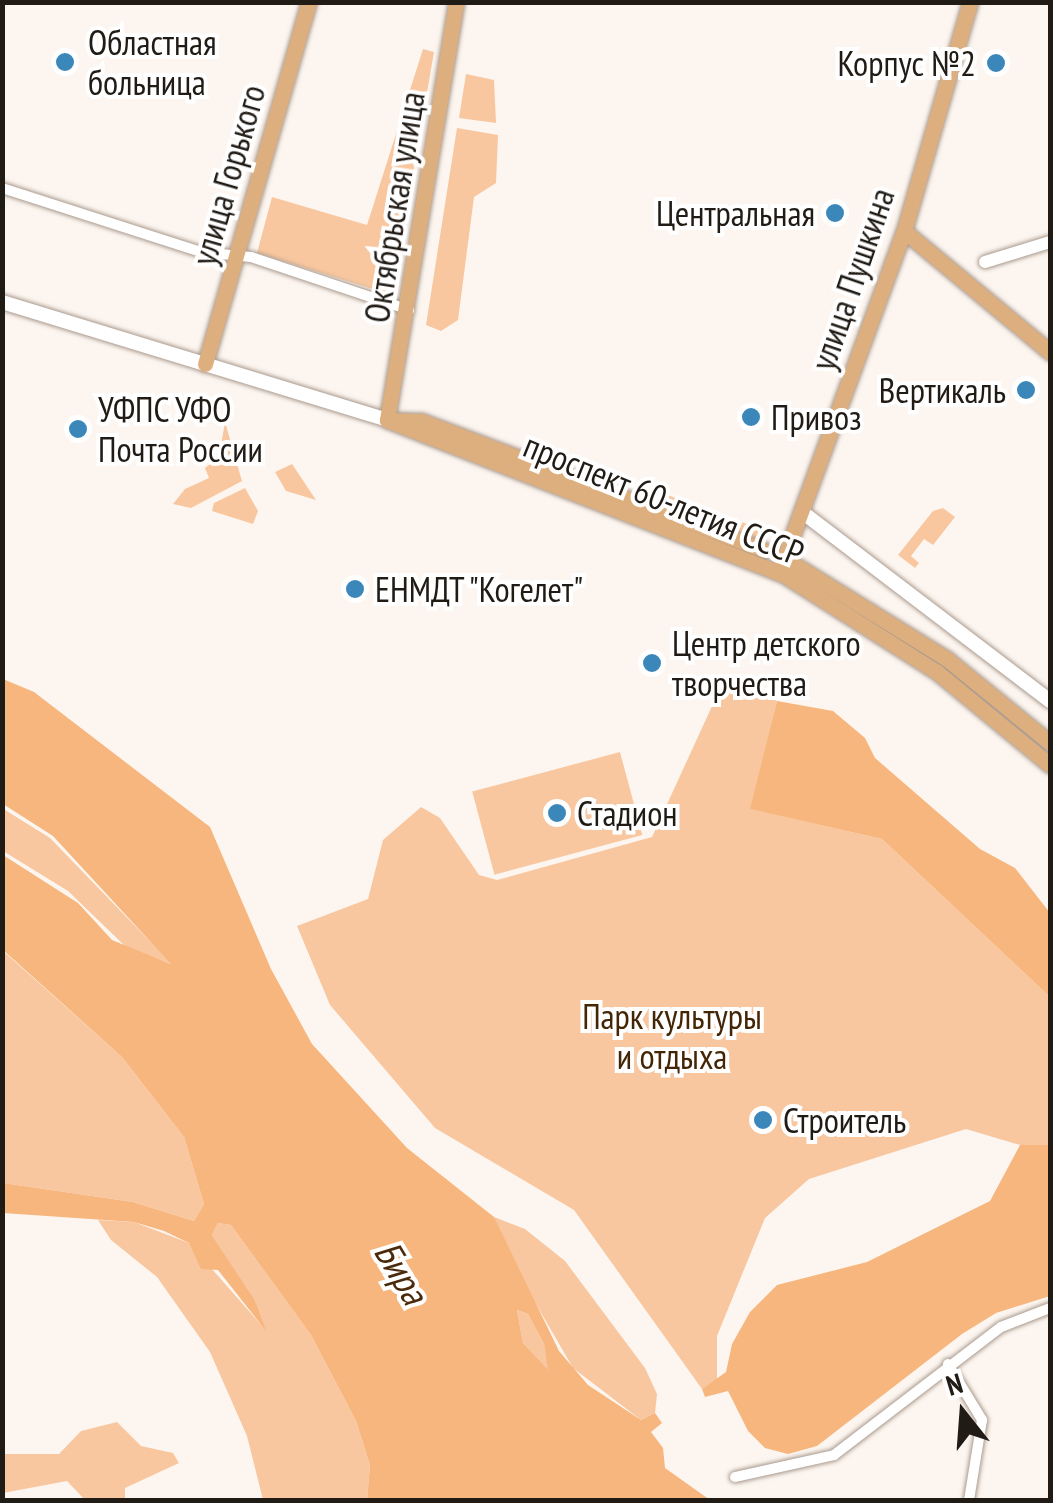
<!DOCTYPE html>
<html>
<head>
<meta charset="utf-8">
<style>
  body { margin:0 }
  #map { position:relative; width:1053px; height:1503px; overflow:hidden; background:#fdf6f0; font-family:"PT Sans Narrow",sans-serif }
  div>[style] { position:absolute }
  .green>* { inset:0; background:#f8c79f; transform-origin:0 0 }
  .water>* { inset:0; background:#f6b67e }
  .roads { filter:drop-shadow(0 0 2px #aa9a8e) drop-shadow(0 0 2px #aa9a8e) }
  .minor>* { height:10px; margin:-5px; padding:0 5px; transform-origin:5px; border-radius:5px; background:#fff }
  .tertiary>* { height:12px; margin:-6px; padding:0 6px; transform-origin:6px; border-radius:6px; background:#fff }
  .secondary>* { height:14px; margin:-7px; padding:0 7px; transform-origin:7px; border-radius:7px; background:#fff }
  .primary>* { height:15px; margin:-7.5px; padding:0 7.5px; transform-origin:7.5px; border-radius:7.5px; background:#deaf7e }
  .dots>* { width:28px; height:28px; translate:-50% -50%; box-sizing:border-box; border:5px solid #fff; border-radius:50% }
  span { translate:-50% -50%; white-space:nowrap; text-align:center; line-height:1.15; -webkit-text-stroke:8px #fff; paint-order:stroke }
  .poi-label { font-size:35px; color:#211b16 }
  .left { translate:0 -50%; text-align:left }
  .right { translate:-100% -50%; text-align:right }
  .street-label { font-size:35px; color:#211b16 }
  .park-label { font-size:35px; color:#442505 }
  .water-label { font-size:38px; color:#4a2a0b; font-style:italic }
  .frame { position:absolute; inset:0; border:5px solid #211b16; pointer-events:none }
  .north { position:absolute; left:913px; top:1363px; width:100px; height:100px; -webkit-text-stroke:8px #fff; paint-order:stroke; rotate:343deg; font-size:28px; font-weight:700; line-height:40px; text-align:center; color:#211b16 }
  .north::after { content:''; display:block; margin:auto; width:35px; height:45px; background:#211b16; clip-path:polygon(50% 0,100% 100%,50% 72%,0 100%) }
</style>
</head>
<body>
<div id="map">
  <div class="green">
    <div style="clip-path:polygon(423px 49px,434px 52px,392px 295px,257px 253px,272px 197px,367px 225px)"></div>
    <div style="clip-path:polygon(466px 74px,494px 80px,496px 123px,459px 118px)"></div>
    <div style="clip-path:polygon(457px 128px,498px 135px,496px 183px,474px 197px,458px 320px,441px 331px,426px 325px)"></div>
    <div style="clip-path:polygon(225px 422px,242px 481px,191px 508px,173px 504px,185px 489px,209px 478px,205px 468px,219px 457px)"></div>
    <div style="clip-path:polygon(292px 464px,316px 500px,286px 491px,275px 472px)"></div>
    <div style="clip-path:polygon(245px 488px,258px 511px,253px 524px,212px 511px,214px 503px)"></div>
    <div style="clip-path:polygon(662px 493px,766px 531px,761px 543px,692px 515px)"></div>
    <div style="clip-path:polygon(943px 508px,955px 517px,933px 545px,924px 539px,911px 556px,919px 563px,915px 568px,898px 555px,933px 511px)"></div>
    <div style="clip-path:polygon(724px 680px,777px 701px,751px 809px,882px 839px,1050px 997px,1050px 1145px,1020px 1145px,966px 1129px,809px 1179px,765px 1218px,717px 1336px,717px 1379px,702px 1389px,574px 1210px,435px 1128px,330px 1005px,297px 926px,368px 899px,383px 840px,421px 807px,440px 818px,479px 875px,497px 880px,652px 837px)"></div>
    <div style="left:620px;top:752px;width:86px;height:153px;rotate:75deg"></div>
    <div style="clip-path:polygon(2px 808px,50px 838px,172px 964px,126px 947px,68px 891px,3px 851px)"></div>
    <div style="clip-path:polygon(2px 950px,122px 1057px,184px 1137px,204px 1204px,194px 1221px,133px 1202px,3px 1183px)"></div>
    <div style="clip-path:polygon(494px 1217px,525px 1229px,565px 1261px,645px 1368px,657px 1394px,655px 1413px,641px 1420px,573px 1368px,510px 1259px)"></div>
    <div style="clip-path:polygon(98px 1220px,134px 1222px,189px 1243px,264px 1328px,255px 1300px,212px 1235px,218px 1223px,231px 1225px,311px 1335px,356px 1421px,370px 1465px,367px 1500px,263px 1500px,247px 1436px,210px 1352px,157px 1277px,111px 1240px)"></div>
    <div style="clip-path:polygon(517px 1310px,528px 1314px,544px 1344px,549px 1372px,523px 1343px)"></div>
    <div style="clip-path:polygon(117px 1422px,141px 1446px,173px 1453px,179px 1463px,125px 1488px,125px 1500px,85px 1500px,67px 1481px,3px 1493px,3px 1454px,59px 1454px,81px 1431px)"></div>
  </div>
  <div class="water">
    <div style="clip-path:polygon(evenodd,3px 679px,34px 692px,210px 827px,271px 969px,312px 1044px,407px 1148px,494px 1217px,559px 1351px,588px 1385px,641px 1420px,655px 1413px,662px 1423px,651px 1432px,663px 1448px,665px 1468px,710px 1500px,367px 1500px,370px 1465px,356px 1421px,311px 1335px,231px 1225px,218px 1223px,212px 1235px,255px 1300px,266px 1331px,218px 1270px,201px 1269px,189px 1243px,164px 1231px,134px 1222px,3px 1213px,3px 1183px,133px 1202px,194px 1221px,204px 1204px,184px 1137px,122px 1057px,3px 950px,3px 855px,78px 903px,112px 940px,171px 964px,53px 836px,3px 804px,3px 679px,517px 1310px,528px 1314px,544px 1344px,548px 1370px,523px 1343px,517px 1310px)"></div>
    <div style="clip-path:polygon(777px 701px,833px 711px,865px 738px,875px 758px,980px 849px,1015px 868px,1050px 913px,1050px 997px,882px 839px,750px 809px)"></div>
    <div style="clip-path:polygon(1020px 1145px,1050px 1145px,1050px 1296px,996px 1313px,962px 1334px,817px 1446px,788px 1454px,765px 1448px,748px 1431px,728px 1391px,705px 1397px,702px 1389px,726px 1372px,732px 1344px,750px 1312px,777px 1285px,867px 1262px,990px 1201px)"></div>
  </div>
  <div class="roads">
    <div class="minor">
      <div style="left:2px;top:188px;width:209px;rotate:17.8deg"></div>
      <div style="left:201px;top:252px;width:50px;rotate:5.7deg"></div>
      <div style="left:251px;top:257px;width:167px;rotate:18.5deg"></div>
      <div style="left:948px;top:1364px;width:66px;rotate:58.7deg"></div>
      <div style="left:982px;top:1420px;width:81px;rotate:99.2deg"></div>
      <div style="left:735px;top:1477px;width:101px;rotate:-12.5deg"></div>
      <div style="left:834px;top:1455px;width:210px;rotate:-37.5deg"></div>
      <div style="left:1001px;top:1327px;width:53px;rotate:-21.2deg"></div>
    </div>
    <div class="tertiary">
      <div style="left:985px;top:262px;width:68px;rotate:-17.1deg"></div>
    </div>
    <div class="secondary">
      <div style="left:2px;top:302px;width:403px;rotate:17deg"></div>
      <div style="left:802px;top:512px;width:312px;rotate:37.3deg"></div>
    </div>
    <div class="primary">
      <div style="left:904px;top:231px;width:190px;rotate:39.7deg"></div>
      <div style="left:205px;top:364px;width:377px;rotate:-74deg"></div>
      <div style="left:387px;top:420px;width:426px;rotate:21.3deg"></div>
      <div style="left:784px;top:575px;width:181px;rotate:32.4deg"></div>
      <div style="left:937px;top:672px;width:146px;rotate:39.5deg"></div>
      <div style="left:387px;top:420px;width:424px;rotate:-80.6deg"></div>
      <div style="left:387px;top:420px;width:34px;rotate:2deg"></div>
      <div style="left:421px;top:421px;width:366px;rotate:20.6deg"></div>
      <div style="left:784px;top:558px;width:192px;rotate:31.8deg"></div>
      <div style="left:947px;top:659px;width:133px;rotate:39.2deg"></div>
      <div style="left:779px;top:572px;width:363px;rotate:-69.9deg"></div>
      <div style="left:904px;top:231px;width:238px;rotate:-73.9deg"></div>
    </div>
  </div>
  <div class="dots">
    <div style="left:65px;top:62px;background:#3b87ba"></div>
    <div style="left:996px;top:63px;background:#3b87ba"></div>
    <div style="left:835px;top:213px;background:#3b87ba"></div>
    <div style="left:1026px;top:390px;background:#3b87ba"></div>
    <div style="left:751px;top:417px;background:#3b87ba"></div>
    <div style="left:78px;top:429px;background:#3b87ba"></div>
    <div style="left:355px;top:589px;background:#3b87ba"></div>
    <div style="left:652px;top:663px;background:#3b87ba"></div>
    <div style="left:557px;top:813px;background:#3b87ba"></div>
    <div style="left:763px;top:1120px;background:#3b87ba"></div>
  </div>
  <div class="poi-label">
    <span class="left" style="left:88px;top:62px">Областная<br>больница</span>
    <span class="right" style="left:976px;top:63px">Корпус №2</span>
    <span class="right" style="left:815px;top:213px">Центральная</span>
    <span class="right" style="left:1006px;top:390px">Вертикаль</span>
    <span class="left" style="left:98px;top:429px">УФПС УФО<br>Почта России</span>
    <span class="left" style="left:771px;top:417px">Привоз</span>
    <span class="left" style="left:375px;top:589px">ЕНМДТ "Когелет"</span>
    <span class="left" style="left:672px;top:663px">Центр детского<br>творчества</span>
    <span class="left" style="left:577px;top:813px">Стадион</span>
    <span class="left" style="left:783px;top:1120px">Строитель</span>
  </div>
  <div class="street-label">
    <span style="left:228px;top:175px;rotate:-74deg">улица Горького</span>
    <span style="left:394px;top:207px;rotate:-81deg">Октябрьская улица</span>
    <span style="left:852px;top:279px;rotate:-71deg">улица Пушкина</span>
    <span style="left:664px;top:499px;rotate:22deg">проспект 60-летия СССР</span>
  </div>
  <div class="park-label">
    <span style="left:672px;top:1036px">Парк культуры<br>и отдыха</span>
  </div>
  <div class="water-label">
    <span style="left:402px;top:1272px;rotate:59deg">Бира</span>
  </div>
  <div class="frame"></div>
  <div class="north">N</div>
</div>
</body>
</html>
